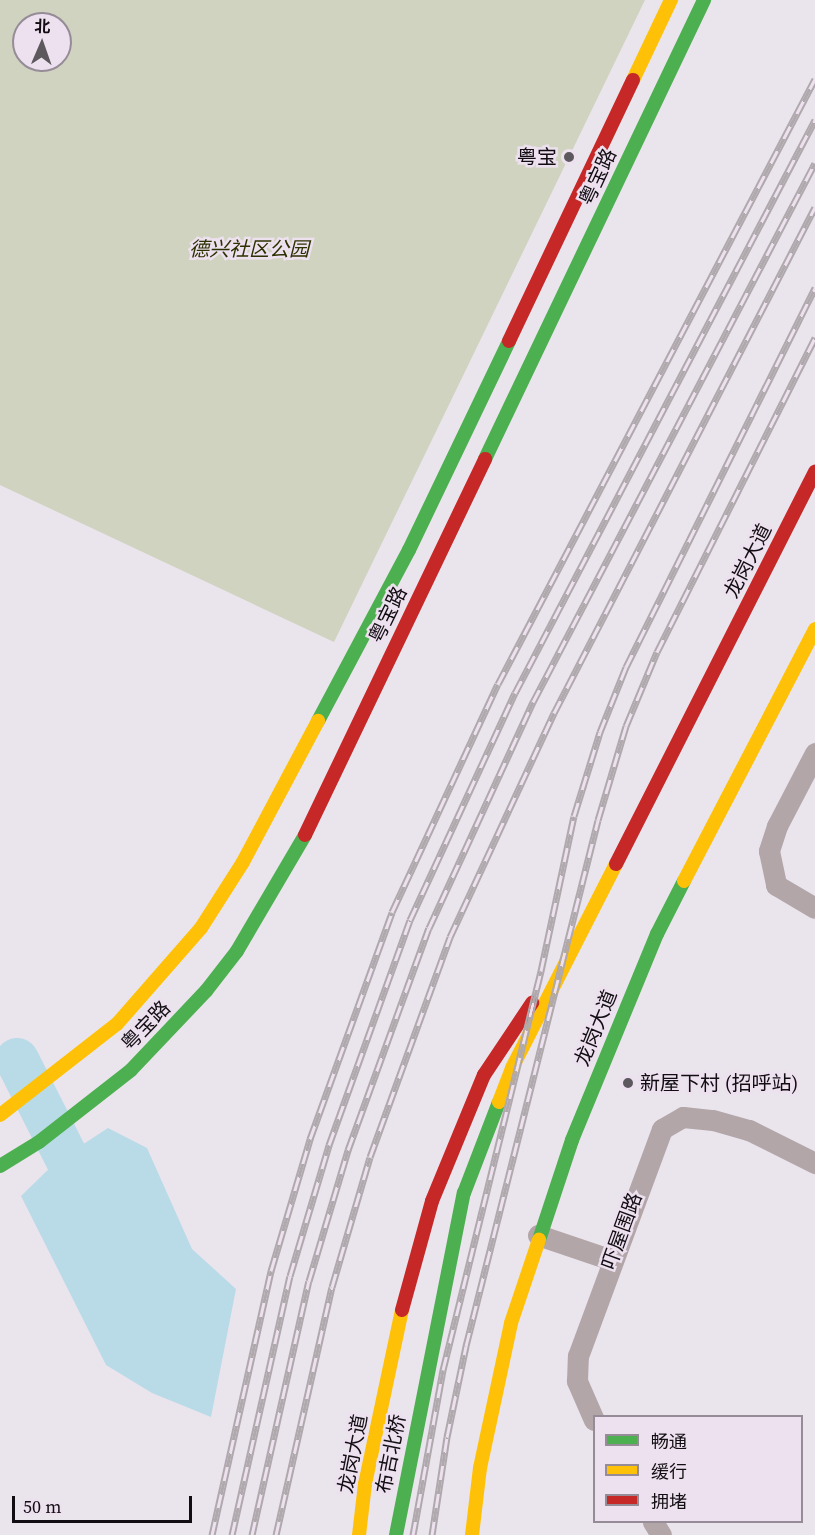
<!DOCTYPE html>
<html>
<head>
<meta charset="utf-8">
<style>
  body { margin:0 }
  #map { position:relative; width:815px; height:1535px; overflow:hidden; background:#eae4ec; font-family:"Source Serif 4","Noto Sans SC",serif }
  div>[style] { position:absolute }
  .green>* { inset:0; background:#d1d3c1 }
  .water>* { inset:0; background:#b9dbe8 }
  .river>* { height:44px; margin:-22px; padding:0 22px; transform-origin:22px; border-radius:22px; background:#b9dbe8 }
  .street>* { height:21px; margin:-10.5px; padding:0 10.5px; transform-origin:10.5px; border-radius:10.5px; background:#b2a6a9 }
  .fast>* { height:14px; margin:-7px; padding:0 7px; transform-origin:7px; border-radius:7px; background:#4caf50 }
  .slow>* { height:14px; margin:-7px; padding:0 7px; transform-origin:7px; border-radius:7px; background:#ffc107 }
  .jam>* { height:14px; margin:-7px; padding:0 7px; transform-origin:7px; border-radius:7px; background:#c62828 }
  .rail>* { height:7px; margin-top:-3.5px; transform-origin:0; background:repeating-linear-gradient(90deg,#ede0ef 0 14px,#afa8ac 0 28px); box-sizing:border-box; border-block:2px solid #afa8ac }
  .dots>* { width:16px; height:16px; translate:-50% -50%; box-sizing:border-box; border:3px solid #ede0ef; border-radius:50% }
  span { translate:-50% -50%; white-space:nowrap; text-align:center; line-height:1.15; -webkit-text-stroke:5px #ede0ef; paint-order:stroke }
  .poi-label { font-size:20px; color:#110d12 }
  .right { translate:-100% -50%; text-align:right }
  .left { translate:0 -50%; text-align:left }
  .street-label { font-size:20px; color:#110d12 }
  .park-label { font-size:20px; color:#2c3100; font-style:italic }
  .legend { position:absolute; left:593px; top:1415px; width:210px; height:108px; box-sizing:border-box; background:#ede0ef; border:2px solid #958c97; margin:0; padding:8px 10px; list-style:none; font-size:18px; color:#110d12 }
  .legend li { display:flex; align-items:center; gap:12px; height:30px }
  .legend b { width:30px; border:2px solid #958c97 }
  .north { position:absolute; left:12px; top:12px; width:60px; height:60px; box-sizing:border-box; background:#ede0ef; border:2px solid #958c97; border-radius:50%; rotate:2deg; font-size:16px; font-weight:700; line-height:24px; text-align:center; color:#110d12 }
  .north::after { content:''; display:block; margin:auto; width:21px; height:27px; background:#5d585e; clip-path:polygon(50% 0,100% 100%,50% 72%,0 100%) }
  .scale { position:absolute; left:12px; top:1496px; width:180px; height:27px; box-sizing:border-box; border:3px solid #110d12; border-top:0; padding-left:8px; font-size:18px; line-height:21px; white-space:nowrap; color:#110d12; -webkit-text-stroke:4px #ede0ef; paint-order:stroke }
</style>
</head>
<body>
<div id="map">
  <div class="green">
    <div style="clip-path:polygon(evenodd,0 0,645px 0,334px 642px,0 485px,0 0,24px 24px,60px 24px,60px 60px,24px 60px,24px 24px)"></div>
  </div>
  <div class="water">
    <div style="clip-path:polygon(108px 1128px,147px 1148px,192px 1249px,236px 1289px,211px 1417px,152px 1393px,106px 1365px,21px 1196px,56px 1162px)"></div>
  </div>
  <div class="river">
    <div style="left:17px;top:1060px;width:166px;rotate:63.1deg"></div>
  </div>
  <div class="street">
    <div style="left:815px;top:753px;width:82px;rotate:117.5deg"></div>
    <div style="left:777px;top:826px;width:26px;rotate:108deg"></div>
    <div style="left:769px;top:851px;width:35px;rotate:78deg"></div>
    <div style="left:776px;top:885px;width:45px;rotate:30.5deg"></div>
    <div style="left:538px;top:1235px;width:78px;rotate:18.7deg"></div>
    <div style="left:594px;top:1420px;width:43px;rotate:-113.6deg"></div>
    <div style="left:577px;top:1381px;width:25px;rotate:-88deg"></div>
    <div style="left:578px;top:1356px;width:242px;rotate:-69.7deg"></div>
    <div style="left:662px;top:1129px;width:24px;rotate:-30deg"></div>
    <div style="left:683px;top:1117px;width:30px;rotate:6deg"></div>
    <div style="left:713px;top:1120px;width:37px;rotate:16deg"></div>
    <div style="left:749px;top:1130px;width:74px;rotate:26.6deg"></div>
    <div style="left:653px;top:1522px;width:15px;rotate:58deg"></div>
  </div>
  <div class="fast">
    <div style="left:485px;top:459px;width:509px;rotate:-64.49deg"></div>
    <div style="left:318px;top:721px;width:194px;rotate:-62deg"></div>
    <div style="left:409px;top:550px;width:232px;rotate:-64.4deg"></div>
    <div style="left:0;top:1166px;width:46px;rotate:-31.6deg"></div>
    <div style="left:39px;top:1142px;width:117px;rotate:-38deg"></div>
    <div style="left:131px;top:1070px;width:109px;rotate:-46.5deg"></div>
    <div style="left:206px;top:991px;width:51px;rotate:-52.2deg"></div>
    <div style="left:237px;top:951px;width:134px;rotate:-59.6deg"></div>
    <div style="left:539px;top:1240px;width:105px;rotate:-71.7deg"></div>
    <div style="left:572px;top:1140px;width:223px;rotate:-67.6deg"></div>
    <div style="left:657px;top:934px;width:59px;rotate:-63deg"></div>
    <div style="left:396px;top:1535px;width:349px;rotate:-78.8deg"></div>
    <div style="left:464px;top:1193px;width:97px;rotate:-69deg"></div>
  </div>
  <div class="slow">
    <div style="left:633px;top:80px;width:89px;rotate:-64.6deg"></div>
    <div style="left:684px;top:881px;width:284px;rotate:-62.5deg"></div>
    <div style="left:499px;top:1102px;width:36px;rotate:-69deg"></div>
    <div style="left:512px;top:1068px;width:229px;rotate:-63deg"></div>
    <div style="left:0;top:1115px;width:148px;rotate:-37.9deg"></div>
    <div style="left:117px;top:1024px;width:128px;rotate:-48.8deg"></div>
    <div style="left:201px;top:928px;width:78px;rotate:-57.5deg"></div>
    <div style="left:243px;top:862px;width:160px;rotate:-62deg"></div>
    <div style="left:359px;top:1535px;width:51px;rotate:-83.3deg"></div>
    <div style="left:365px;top:1484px;width:178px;rotate:-78deg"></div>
    <div style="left:472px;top:1535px;width:67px;rotate:-83.2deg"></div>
    <div style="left:480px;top:1468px;width:148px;rotate:-77.9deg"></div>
    <div style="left:511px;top:1323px;width:88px;rotate:-71.4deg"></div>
  </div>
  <div class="jam">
    <div style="left:509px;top:341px;width:289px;rotate:-64.6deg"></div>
    <div style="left:305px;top:835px;width:417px;rotate:-64.4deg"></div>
    <div style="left:616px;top:864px;width:440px;rotate:-63.1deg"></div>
    <div style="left:402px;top:1310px;width:113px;rotate:-74.6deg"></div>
    <div style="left:432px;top:1201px;width:136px;rotate:-67.6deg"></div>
    <div style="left:484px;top:1075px;width:87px;rotate:-56.3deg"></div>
  </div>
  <div class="rail">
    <div style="left:212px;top:1535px;width:271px;rotate:-77.4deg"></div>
    <div style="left:271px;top:1271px;width:138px;rotate:-73.5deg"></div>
    <div style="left:310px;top:1139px;width:241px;rotate:-70.1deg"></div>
    <div style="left:392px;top:912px;width:251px;rotate:-65.1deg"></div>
    <div style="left:498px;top:684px;width:683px;rotate:-62.35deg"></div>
    <div style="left:232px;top:1535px;width:265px;rotate:-77.4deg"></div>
    <div style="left:290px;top:1276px;width:137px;rotate:-73.4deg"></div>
    <div style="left:329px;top:1145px;width:239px;rotate:-70.2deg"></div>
    <div style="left:410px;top:920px;width:250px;rotate:-65.2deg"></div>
    <div style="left:515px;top:693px;width:647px;rotate:-62.37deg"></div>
    <div style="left:252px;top:1535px;width:260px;rotate:-77.4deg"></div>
    <div style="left:309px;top:1281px;width:137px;rotate:-73.4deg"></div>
    <div style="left:348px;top:1150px;width:236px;rotate:-70deg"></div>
    <div style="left:429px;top:928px;width:249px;rotate:-65.3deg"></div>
    <div style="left:533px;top:702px;width:608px;rotate:-62.38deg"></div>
    <div style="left:276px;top:1535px;width:254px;rotate:-77.3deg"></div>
    <div style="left:332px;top:1287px;width:135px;rotate:-73.7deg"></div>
    <div style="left:370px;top:1157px;width:234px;rotate:-70deg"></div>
    <div style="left:450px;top:937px;width:247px;rotate:-65.1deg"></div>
    <div style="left:554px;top:713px;width:569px;rotate:-62.71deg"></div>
    <div style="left:413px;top:1535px;width:168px;rotate:-79.7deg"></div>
    <div style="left:443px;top:1370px;width:411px;rotate:-76.2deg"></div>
    <div style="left:541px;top:971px;width:158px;rotate:-78deg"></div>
    <div style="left:574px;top:816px;width:88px;rotate:-72.8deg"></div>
    <div style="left:600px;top:732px;width:70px;rotate:-68.2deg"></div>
    <div style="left:626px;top:667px;width:424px;rotate:-63.5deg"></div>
    <div style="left:432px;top:1535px;width:99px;rotate:-81.3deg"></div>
    <div style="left:447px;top:1437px;width:93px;rotate:-78.2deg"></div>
    <div style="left:466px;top:1346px;width:542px;rotate:-75.91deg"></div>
    <div style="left:598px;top:820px;width:98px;rotate:-73.4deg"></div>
    <div style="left:626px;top:726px;width:80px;rotate:-67.3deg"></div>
    <div style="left:657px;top:652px;width:352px;rotate:-63.3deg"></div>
  </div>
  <div class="dots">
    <div style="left:569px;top:157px;background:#5d585e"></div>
    <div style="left:628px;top:1083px;background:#5d585e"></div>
  </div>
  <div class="poi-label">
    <span class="right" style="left:557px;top:157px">粤宝</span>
    <span class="left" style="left:640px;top:1083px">新屋下村 (招呼站)</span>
  </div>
  <div class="street-label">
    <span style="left:598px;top:177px;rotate:-65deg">粤宝路</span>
    <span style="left:748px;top:561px;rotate:-63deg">龙岗大道</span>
    <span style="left:388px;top:615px;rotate:-64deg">粤宝路</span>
    <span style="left:146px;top:1026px;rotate:-46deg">粤宝路</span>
    <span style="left:596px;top:1028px;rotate:-68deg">龙岗大道</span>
    <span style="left:622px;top:1231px;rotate:-70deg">吓屋围路</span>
    <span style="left:353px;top:1454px;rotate:-79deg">龙岗大道</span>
    <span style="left:391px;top:1454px;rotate:-79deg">布吉北桥</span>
  </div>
  <div class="park-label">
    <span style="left:249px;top:249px">德兴社区公园</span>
  </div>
  <ul class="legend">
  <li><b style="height:8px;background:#4caf50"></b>畅通</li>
  <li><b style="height:8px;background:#ffc107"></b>缓行</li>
  <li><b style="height:8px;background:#c62828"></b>拥堵</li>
  </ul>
  <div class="north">北</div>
  <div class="scale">50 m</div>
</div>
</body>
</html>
